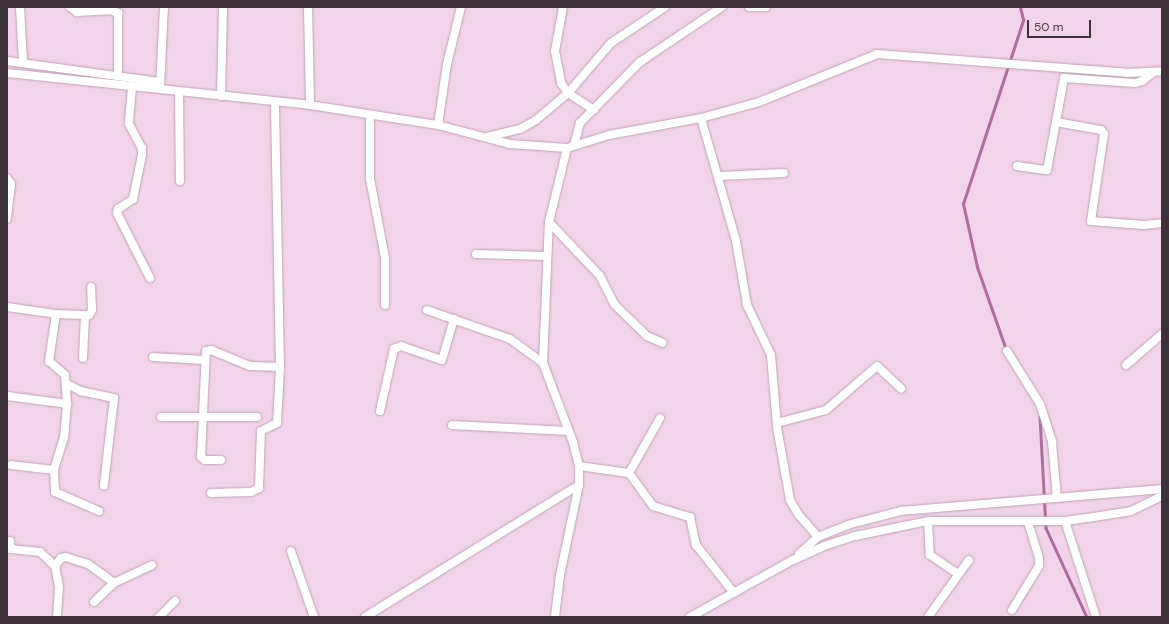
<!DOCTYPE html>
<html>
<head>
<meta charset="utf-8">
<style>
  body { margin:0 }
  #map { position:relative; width:1169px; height:624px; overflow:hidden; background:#f2d4e8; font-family:"DM Sans",sans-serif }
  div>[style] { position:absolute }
  .stream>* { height:2.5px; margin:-1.25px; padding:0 1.25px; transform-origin:1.25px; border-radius:1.25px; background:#ae6e9b }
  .roads { filter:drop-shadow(0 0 1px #bea1b4) drop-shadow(0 0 1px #bea1b4) }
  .minor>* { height:8px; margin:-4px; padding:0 4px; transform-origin:4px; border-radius:4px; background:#fff }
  span { translate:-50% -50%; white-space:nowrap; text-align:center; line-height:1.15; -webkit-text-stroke:3px #f2d4e8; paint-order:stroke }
  .frame { position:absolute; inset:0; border:8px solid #3f333b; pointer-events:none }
  .scale { position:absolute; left:1027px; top:20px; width:64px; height:18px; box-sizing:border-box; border:2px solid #3f333b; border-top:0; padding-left:5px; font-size:12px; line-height:14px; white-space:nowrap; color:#3f333b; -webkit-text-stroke:3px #f2d4e8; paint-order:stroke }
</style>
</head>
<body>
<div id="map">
  <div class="stream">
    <div style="left:1006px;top:350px;width:88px;rotate:-109.3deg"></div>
    <div style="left:977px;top:267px;width:65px;rotate:-102.5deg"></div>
    <div style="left:963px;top:204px;width:194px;rotate:-71.9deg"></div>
    <div style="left:1023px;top:20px;width:13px;rotate:-103deg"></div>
    <div style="left:1040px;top:417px;width:111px;rotate:86.9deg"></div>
    <div style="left:1046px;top:528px;width:98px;rotate:65.3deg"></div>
  </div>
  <div class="roads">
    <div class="minor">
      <div style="left:20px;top:7px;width:55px;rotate:86.9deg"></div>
      <div style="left:70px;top:7px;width:9px;rotate:36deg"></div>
      <div style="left:77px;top:12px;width:34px;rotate:-3deg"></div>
      <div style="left:111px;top:10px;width:8px;rotate:23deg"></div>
      <div style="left:118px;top:13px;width:63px;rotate:90deg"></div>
      <div style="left:308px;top:7px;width:98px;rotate:88.8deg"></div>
      <div style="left:563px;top:7px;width:45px;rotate:100.3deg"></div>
      <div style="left:555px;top:51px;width:33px;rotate:79deg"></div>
      <div style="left:561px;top:83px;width:12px;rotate:55deg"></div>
      <div style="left:568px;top:93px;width:31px;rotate:33deg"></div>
      <div style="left:749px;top:7px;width:17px"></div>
      <div style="left:7px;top:61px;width:154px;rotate:7.8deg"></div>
      <div style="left:7px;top:73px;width:305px;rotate:6deg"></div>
      <div style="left:310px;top:105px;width:130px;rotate:8.9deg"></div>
      <div style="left:438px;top:125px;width:74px;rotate:14.8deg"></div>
      <div style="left:510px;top:144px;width:57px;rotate:4deg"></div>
      <div style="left:567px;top:148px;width:44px;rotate:-17.2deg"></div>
      <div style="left:609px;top:135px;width:94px;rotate:-10.5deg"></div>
      <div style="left:701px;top:118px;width:60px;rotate:-15.4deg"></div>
      <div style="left:759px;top:102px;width:127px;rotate:-22.1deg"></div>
      <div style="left:877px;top:54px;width:251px;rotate:4.3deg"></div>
      <div style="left:1127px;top:73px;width:35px;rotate:-3deg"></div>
      <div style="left:160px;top:86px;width:79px;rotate:-87.1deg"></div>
      <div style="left:132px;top:87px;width:37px;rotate:95deg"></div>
      <div style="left:129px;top:124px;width:27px;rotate:62deg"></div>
      <div style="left:142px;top:148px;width:7px;rotate:90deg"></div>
      <div style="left:142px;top:155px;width:45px;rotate:101.6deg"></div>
      <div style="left:133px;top:199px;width:18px;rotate:146deg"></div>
      <div style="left:118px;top:209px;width:4px;rotate:104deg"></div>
      <div style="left:117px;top:213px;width:73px;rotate:63.1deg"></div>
      <div style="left:179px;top:92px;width:89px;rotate:89.4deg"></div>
      <div style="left:221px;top:96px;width:89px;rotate:-88.7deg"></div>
      <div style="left:370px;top:115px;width:64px;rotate:90deg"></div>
      <div style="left:370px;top:179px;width:80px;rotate:79.2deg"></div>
      <div style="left:385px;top:258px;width:47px;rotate:90deg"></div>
      <div style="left:701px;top:118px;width:128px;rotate:74.1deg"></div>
      <div style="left:736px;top:241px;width:65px;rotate:80.2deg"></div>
      <div style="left:747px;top:305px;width:55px;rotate:64.4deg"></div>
      <div style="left:771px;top:355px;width:72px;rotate:85.2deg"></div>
      <div style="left:777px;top:427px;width:74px;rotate:79.9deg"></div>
      <div style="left:790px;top:500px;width:16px;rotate:60deg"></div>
      <div style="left:798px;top:514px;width:30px;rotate:49deg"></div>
      <div style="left:1056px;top:122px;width:46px;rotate:10.1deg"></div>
      <div style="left:1101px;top:130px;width:5px;rotate:53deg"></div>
      <div style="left:1104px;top:134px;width:88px;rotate:98.5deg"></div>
      <div style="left:1091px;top:221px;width:53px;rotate:4.3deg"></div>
      <div style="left:1144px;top:225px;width:18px;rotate:-6deg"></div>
      <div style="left:438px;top:125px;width:62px;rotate:-81.6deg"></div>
      <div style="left:447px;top:64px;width:59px;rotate:-76.2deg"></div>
      <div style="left:487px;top:137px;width:34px;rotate:-14deg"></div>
      <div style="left:520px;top:129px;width:18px;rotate:-29deg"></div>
      <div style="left:536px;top:120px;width:42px;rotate:-40.2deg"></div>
      <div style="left:568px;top:93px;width:66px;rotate:-49.3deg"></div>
      <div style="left:611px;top:43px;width:65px;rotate:-33.7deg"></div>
      <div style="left:574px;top:145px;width:23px;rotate:-75deg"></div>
      <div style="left:580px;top:123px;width:86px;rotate:-45.5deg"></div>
      <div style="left:640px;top:62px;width:99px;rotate:-33.9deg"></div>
      <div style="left:1017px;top:166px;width:30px;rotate:8deg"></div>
      <div style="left:1047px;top:170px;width:94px;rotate:-79.5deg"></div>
      <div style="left:1064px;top:78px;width:71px;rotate:4deg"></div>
      <div style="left:1135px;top:83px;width:7px;rotate:-16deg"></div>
      <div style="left:1142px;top:81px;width:15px;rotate:-37deg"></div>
      <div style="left:720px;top:176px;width:64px;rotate:-2.7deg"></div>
      <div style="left:7px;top:178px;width:7px;rotate:56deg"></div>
      <div style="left:11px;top:184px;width:35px;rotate:97deg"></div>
      <div style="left:549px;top:222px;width:74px;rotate:46.6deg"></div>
      <div style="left:600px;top:276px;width:31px;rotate:63deg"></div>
      <div style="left:614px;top:304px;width:46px;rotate:44.1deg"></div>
      <div style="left:647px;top:336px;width:17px;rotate:24deg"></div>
      <div style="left:476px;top:254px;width:71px;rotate:1.6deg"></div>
      <div style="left:7px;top:307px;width:49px;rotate:8.1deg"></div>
      <div style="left:56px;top:314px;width:33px;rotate:2deg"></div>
      <div style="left:89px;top:315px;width:6px;rotate:-59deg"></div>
      <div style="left:92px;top:310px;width:23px;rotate:-92deg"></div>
      <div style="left:427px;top:310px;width:88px;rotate:19.3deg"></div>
      <div style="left:510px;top:339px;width:41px;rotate:36deg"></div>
      <div style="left:56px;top:314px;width:48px;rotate:98.5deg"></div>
      <div style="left:49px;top:361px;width:21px;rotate:41deg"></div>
      <div style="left:65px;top:375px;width:29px;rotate:86deg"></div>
      <div style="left:1007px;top:351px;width:62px;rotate:58.1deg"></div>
      <div style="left:1040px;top:404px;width:40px;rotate:72deg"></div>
      <div style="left:1052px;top:442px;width:56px;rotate:84.9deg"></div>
      <div style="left:153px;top:357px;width:51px;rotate:3.4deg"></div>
      <div style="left:83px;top:358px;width:43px;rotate:-87.3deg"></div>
      <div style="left:1126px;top:365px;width:48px;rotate:-40.7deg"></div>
      <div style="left:67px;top:384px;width:16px;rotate:27deg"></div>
      <div style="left:81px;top:391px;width:34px;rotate:12deg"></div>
      <div style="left:114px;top:398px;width:88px;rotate:96.6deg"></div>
      <div style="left:7px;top:396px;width:61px;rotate:7.6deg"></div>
      <div style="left:67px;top:404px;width:33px;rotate:95deg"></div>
      <div style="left:64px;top:437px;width:34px;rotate:107deg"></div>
      <div style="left:54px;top:470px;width:22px;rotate:87deg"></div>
      <div style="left:55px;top:492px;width:48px;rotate:23.4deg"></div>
      <div style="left:380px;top:411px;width:64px;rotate:-77.3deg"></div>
      <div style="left:394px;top:349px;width:8px;rotate:-23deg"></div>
      <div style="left:401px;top:346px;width:43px;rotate:18.9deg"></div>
      <div style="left:442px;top:360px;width:43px;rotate:-73.7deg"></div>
      <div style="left:161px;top:417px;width:96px"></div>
      <div style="left:777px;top:423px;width:51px;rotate:-14.9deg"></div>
      <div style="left:826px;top:410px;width:67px;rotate:-40.8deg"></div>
      <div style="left:877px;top:366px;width:33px;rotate:43deg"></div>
      <div style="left:452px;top:425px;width:116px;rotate:3deg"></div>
      <div style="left:221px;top:460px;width:16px;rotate:180deg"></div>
      <div style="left:205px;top:460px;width:5px;rotate:-143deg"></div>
      <div style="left:201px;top:457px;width:106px;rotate:-87.3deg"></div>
      <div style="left:206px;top:351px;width:5px;rotate:-11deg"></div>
      <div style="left:211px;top:350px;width:42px;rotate:22.3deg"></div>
      <div style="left:250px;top:366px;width:30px;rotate:2deg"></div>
      <div style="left:280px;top:367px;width:265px;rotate:-91.1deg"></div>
      <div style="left:11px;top:465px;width:43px;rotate:6.6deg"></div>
      <div style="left:579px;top:466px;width:50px;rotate:8deg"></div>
      <div style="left:629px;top:473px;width:63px;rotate:-60.6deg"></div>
      <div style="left:629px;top:473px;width:41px;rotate:54deg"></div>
      <div style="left:653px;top:506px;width:39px;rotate:17deg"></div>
      <div style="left:690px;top:517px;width:29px;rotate:78deg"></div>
      <div style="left:696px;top:545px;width:61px;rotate:51.6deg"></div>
      <div style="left:211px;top:493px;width:40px;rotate:-1.4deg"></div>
      <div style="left:251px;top:492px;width:9px;rotate:-27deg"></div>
      <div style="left:259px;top:488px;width:57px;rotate:-88deg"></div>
      <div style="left:261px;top:431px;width:18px;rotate:-27deg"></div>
      <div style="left:277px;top:423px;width:56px;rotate:-86.9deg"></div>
      <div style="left:928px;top:521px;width:34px;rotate:87deg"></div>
      <div style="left:930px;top:555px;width:34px;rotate:34deg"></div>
      <div style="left:1065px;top:521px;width:101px;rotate:72.1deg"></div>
      <div style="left:10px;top:541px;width:8px;rotate:83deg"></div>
      <div style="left:11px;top:549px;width:29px;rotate:6deg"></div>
      <div style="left:40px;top:552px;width:21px;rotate:43deg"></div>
      <div style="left:55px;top:566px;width:21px;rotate:79deg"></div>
      <div style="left:59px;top:587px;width:30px;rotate:94deg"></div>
      <div style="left:291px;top:551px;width:70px;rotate:70.8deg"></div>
      <div style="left:799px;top:554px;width:25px;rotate:-42deg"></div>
      <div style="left:818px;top:537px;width:31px;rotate:-22deg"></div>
      <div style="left:847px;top:525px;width:56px;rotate:-14.5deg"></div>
      <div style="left:901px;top:511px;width:262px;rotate:-4.8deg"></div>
      <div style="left:55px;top:566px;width:10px;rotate:-53deg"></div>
      <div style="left:61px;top:558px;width:5px;rotate:-11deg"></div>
      <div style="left:66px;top:557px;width:23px;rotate:18deg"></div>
      <div style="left:88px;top:564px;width:32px;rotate:36deg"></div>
      <div style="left:114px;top:583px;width:42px;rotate:-25.3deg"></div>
      <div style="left:94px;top:602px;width:28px;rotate:-44deg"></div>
      <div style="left:1012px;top:610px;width:52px;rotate:-58.5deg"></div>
      <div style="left:1039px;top:566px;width:8px;rotate:-90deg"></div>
      <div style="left:1039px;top:558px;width:39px;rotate:-107deg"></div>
      <div style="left:159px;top:617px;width:23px;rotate:-45deg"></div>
      <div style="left:365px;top:617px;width:251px;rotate:-31.7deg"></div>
      <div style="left:555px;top:617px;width:42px;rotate:-83.2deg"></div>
      <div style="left:560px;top:575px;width:92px;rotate:-78.1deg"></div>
      <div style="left:579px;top:485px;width:19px;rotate:-90deg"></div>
      <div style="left:579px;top:466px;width:25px;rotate:-104deg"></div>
      <div style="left:573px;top:442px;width:85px;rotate:-110.8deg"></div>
      <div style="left:543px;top:363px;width:141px;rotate:-87.6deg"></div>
      <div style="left:549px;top:222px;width:76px;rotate:-76.3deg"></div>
      <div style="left:690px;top:617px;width:118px;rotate:-29deg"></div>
      <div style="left:793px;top:560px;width:34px;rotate:-24deg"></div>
      <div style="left:824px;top:546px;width:33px;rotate:-18deg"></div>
      <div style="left:855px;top:536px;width:75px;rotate:-11.6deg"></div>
      <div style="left:928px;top:521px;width:137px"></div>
      <div style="left:1065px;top:521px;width:29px;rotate:-8deg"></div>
      <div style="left:1094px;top:517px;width:37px;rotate:-9deg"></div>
      <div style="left:1131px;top:511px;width:34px;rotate:-26deg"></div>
      <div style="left:928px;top:617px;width:70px;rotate:-54.3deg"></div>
    </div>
  </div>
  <div class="frame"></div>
  <div class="scale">50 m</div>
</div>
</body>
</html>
